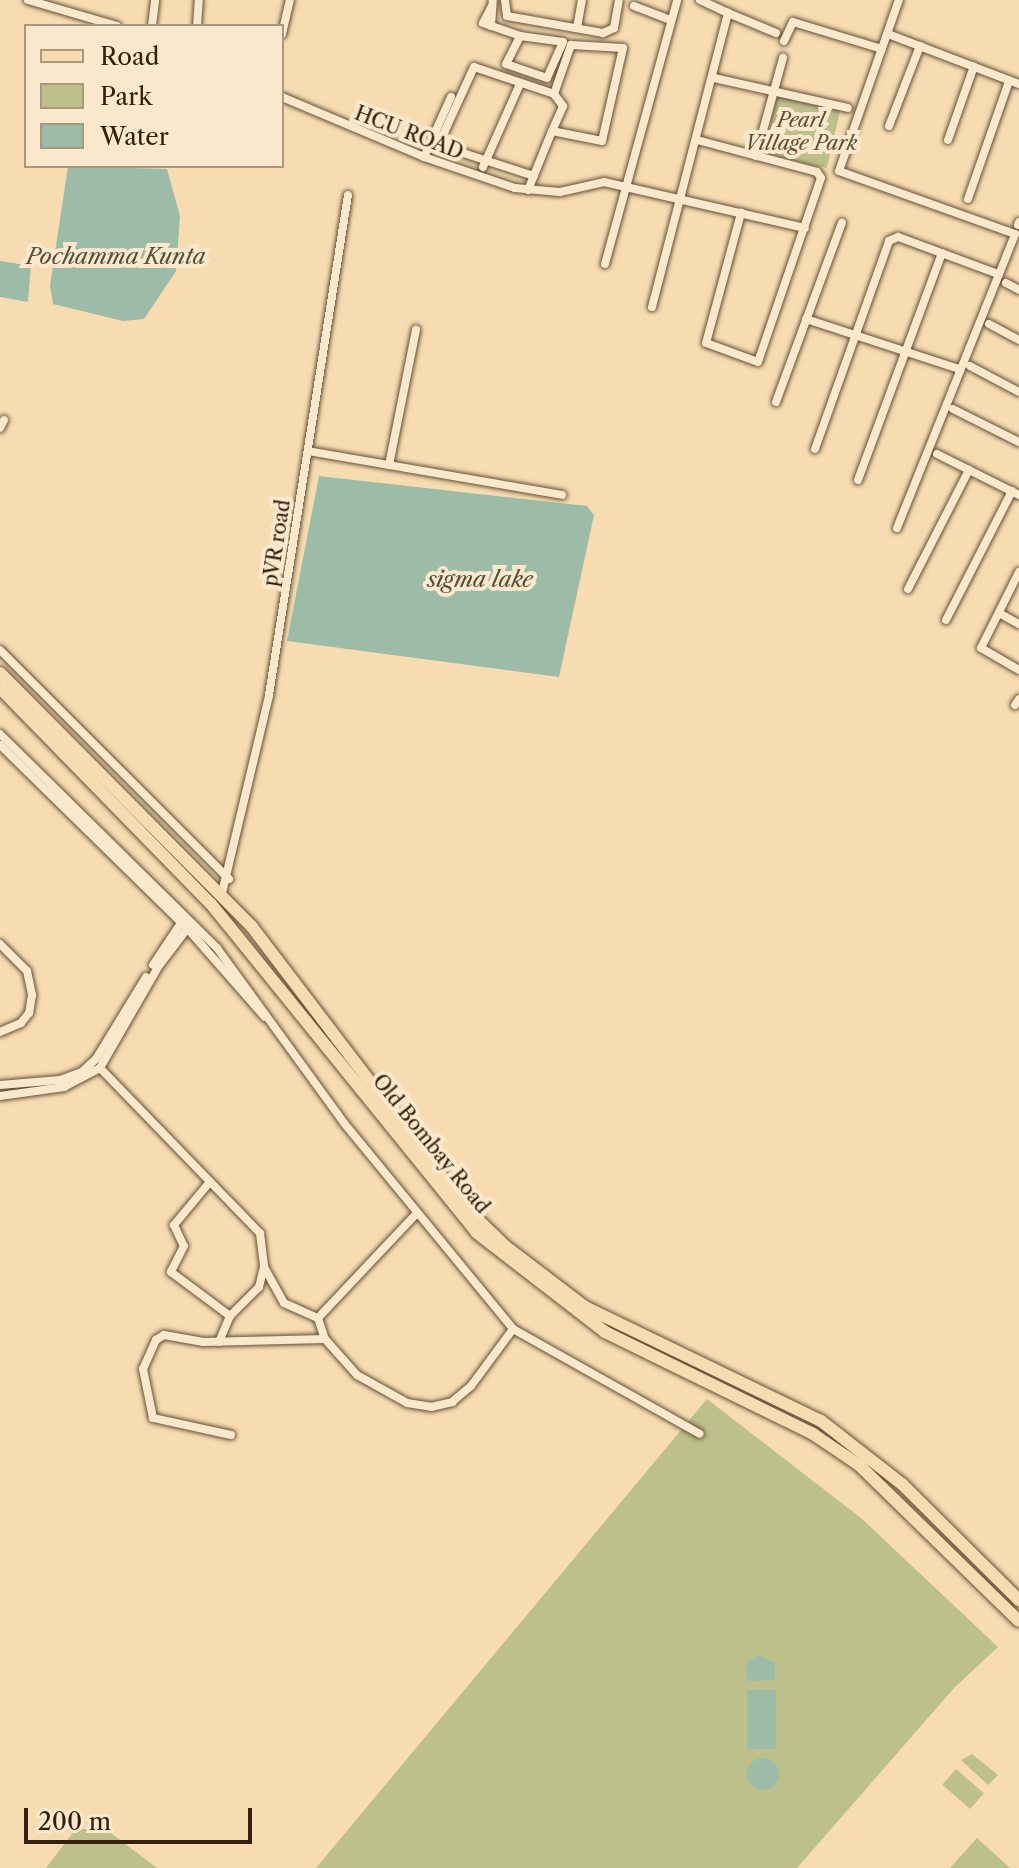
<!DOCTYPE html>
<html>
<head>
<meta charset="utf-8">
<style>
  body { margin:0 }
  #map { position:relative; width:1019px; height:1868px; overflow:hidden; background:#f6dcb0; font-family:"Libre Caslon Text",serif }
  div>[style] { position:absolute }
  .green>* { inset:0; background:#bdc08a; transform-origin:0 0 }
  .water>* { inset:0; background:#9dbca8; transform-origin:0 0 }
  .round { border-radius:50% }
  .roads { filter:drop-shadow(0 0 2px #654f38) drop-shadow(0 0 2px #654f38) }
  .minor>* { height:8px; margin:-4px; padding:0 4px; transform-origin:4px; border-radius:4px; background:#f9e8cc }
  .primary>* { height:12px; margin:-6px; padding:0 6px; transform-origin:6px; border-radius:6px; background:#f6dcb0 }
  span { translate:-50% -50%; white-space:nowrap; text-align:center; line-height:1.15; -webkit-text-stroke:8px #f9e8cc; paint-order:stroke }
  .park-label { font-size:20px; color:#5e5035; font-style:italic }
  .street-label { font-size:20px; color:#352010 }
  .water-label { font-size:22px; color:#544f3e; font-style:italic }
  .legend { position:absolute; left:24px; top:24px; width:260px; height:144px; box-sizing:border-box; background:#f9e8cc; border:2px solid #ab9881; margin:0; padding:10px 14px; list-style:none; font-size:24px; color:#352010 }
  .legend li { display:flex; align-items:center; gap:16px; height:40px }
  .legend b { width:40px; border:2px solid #ab9881 }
  .scale { position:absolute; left:24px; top:1808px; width:228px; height:36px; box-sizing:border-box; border:4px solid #352010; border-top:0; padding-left:10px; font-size:24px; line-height:28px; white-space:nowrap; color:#352010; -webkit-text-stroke:6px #f9e8cc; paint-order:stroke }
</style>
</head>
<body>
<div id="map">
  <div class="green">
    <div style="left:777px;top:95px;width:65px;height:60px;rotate:13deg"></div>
    <div style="clip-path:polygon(707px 1399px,861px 1518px,998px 1647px,955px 1687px,797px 1868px,316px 1868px)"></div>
    <div style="clip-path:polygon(972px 1754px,998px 1775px,988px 1785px,961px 1760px)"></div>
    <div style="left:956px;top:1769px;width:37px;height:21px;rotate:41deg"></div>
    <div style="clip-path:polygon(103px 1827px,157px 1868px,46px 1868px,75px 1830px)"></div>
    <div style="clip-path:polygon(977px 1838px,1010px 1868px,950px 1868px)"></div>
  </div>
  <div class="water">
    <div style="clip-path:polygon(68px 166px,167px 169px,180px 216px,176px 271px,144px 319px,123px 321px,53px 304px,50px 286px)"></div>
    <div style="clip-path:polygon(0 261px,31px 266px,28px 302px,0 297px)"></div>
    <div style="clip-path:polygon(319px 476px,587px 506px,594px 515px,559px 677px,287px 641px)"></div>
    <div style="clip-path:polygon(759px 1655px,775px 1663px,775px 1680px,747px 1681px,746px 1664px)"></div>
    <div style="left:747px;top:1690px;width:29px;height:59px"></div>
    <div class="round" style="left:747px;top:1758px;width:32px;height:32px"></div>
  </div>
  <div class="roads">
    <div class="minor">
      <div style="left:28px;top:0;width:93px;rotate:16.3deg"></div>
      <div style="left:505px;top:0;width:16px;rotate:83deg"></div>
      <div style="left:507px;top:16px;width:97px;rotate:10deg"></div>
      <div style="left:603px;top:33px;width:12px;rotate:-24deg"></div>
      <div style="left:614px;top:28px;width:28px;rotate:-80deg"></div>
      <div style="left:492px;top:6px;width:19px;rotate:118deg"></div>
      <div style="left:483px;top:23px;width:39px;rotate:19deg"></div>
      <div style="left:634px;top:6px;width:39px;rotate:21deg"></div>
      <div style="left:728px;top:13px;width:52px;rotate:22.6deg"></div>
      <div style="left:152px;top:26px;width:26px;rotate:-83deg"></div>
      <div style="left:197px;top:26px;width:26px;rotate:-86deg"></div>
      <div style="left:491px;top:26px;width:26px;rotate:-86deg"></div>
      <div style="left:577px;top:28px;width:28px;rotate:-80deg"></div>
      <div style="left:282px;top:34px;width:35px;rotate:-77deg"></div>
      <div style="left:888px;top:34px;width:140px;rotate:20.9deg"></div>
      <div style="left:520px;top:36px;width:43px;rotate:7.9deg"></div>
      <div style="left:563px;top:42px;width:39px;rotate:114deg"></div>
      <div style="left:547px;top:78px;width:43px;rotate:-161.1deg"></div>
      <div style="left:506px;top:64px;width:31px;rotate:-63deg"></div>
      <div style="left:784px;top:41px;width:21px;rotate:-65deg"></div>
      <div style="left:793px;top:22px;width:93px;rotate:16.9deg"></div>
      <div style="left:714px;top:78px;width:137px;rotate:12.6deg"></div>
      <div style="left:282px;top:97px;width:154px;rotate:22.9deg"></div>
      <div style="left:424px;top:157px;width:96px;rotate:18.8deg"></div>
      <div style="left:515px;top:188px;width:45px;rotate:5.1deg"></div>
      <div style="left:560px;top:192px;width:45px;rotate:-12.8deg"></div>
      <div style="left:604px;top:182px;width:206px;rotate:12.9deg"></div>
      <div style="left:889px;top:126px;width:86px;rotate:-68.8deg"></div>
      <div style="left:697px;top:140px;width:124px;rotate:14.9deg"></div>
      <div style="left:817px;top:172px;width:7px;rotate:56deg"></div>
      <div style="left:821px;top:178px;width:194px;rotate:108.9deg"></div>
      <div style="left:758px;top:362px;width:55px;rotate:-159.9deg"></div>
      <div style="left:706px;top:343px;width:135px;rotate:-74.9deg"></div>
      <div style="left:948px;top:140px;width:78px;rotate:-70.6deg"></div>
      <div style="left:756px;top:156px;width:102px;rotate:-74.6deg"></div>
      <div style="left:424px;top:157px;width:66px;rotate:-65.8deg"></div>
      <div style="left:483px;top:167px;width:91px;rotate:-66deg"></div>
      <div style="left:534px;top:176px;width:94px;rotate:-162deg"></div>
      <div style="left:445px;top:147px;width:10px;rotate:-107deg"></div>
      <div style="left:442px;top:137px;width:77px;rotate:-65.4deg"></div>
      <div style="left:474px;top:67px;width:84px;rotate:18.6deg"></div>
      <div style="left:528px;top:190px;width:64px;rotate:-67.9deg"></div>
      <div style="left:552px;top:131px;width:27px;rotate:-66deg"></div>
      <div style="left:563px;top:106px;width:15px;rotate:-127deg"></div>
      <div style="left:554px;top:94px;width:52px;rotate:-70.9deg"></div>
      <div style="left:571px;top:45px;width:52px;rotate:3.3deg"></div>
      <div style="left:623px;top:48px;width:95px;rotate:102.7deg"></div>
      <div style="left:602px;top:141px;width:51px;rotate:-168.7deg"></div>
      <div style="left:968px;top:199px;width:125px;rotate:-70.8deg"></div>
      <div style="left:1018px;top:225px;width:3px;rotate:-72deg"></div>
      <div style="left:605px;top:264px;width:274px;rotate:-74.7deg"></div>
      <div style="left:1006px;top:283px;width:15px;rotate:28deg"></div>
      <div style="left:652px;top:307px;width:304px;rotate:-75.5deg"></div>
      <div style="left:728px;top:13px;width:31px;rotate:-155deg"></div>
      <div style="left:806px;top:319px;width:161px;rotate:18.1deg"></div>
      <div style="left:989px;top:324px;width:34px;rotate:28deg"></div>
      <div style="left:970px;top:366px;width:55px;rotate:28deg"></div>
      <div style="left:776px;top:402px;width:191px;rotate:-69.8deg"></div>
      <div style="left:953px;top:409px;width:74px;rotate:26.6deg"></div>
      <div style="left:0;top:428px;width:9px;rotate:-63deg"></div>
      <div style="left:815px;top:449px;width:221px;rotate:-70.4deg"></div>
      <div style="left:889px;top:241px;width:10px;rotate:-24deg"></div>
      <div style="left:898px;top:237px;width:107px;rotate:20.3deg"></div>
      <div style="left:308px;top:451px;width:258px;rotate:9.8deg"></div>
      <div style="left:937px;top:454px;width:92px;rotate:26.6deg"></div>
      <div style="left:389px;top:465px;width:138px;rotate:-78.7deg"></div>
      <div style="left:858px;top:480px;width:242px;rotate:-69.7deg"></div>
      <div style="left:897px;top:528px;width:317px;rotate:-68.1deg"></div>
      <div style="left:1015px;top:234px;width:187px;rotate:-160.3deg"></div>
      <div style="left:839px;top:171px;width:181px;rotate:-70.7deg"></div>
      <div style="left:1019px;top:572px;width:85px;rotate:116.6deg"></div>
      <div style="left:981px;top:648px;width:44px;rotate:30.1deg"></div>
      <div style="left:908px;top:589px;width:134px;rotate:-62.9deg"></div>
      <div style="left:999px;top:613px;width:23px;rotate:29deg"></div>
      <div style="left:946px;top:620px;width:145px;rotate:-62.9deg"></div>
      <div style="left:0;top:650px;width:324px;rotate:45deg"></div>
      <div style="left:1015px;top:705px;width:7px;rotate:-56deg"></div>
      <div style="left:0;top:734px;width:305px;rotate:44.6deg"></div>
      <div style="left:217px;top:948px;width:216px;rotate:54deg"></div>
      <div style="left:344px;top:1123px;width:266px;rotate:50.6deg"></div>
      <div style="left:513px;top:1329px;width:214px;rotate:29.3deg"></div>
      <div style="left:0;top:745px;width:262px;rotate:44.4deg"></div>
      <div style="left:187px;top:928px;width:118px;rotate:48.8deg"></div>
      <div style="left:222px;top:893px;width:204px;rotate:-76.6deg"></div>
      <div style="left:269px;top:695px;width:506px;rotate:-81.02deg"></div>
      <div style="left:0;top:944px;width:38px;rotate:45deg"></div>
      <div style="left:27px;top:971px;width:25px;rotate:78deg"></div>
      <div style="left:32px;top:995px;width:18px;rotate:99deg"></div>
      <div style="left:29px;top:1013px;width:13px;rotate:129deg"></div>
      <div style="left:21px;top:1023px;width:23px;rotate:157deg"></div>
      <div style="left:153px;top:965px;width:54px;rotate:-56.3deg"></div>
      <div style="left:100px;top:1068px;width:230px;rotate:45.9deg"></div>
      <div style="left:260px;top:1233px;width:34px;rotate:83deg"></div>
      <div style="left:264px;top:1267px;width:21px;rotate:104deg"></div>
      <div style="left:259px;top:1287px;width:41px;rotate:135deg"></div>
      <div style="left:230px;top:1316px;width:28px;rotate:113deg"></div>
      <div style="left:0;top:1085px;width:60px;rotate:-4.8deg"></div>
      <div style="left:60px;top:1080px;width:23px;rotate:-20deg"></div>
      <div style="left:82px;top:1072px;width:19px;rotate:-43deg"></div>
      <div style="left:96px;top:1059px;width:96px;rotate:-58.6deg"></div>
      <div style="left:0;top:1096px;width:65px;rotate:-8deg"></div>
      <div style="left:64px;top:1087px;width:41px;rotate:-27.8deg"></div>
      <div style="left:100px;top:1068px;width:116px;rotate:-60.1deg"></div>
      <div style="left:158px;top:967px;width:53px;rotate:-52.7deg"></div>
      <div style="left:209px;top:1183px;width:55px;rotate:129.8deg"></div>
      <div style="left:174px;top:1225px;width:23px;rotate:65deg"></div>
      <div style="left:184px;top:1246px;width:29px;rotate:117deg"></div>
      <div style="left:171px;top:1272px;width:74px;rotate:36.7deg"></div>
      <div style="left:264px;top:1267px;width:41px;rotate:60.9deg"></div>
      <div style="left:284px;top:1303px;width:37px;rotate:24deg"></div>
      <div style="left:318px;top:1318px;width:22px;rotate:72deg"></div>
      <div style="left:318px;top:1318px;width:143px;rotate:-46.7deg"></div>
      <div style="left:231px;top:1435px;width:80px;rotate:-167.7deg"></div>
      <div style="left:153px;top:1418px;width:50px;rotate:-101.5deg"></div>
      <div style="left:143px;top:1369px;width:32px;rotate:-66deg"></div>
      <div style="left:156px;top:1340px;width:9px;rotate:-32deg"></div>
      <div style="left:164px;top:1335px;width:40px;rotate:10deg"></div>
      <div style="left:203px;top:1342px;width:122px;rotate:-1.4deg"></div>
      <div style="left:325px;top:1339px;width:48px;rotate:48.4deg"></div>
      <div style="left:357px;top:1375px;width:57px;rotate:29.2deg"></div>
      <div style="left:407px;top:1403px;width:24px;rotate:9deg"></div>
      <div style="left:431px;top:1407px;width:22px;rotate:-13deg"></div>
      <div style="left:452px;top:1402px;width:25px;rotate:-40deg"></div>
      <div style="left:471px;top:1386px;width:71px;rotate:-53.6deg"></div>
    </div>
    <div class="primary">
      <div style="left:0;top:673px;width:358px;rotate:45.2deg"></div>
      <div style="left:252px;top:927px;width:352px;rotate:52.7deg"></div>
      <div style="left:465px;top:1207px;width:56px;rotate:44.3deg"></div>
      <div style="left:505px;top:1246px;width:101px;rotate:37.3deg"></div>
      <div style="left:585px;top:1307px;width:262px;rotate:25.8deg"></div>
      <div style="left:821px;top:1421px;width:103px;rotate:37.9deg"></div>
      <div style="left:902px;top:1484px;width:165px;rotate:44.8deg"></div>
      <div style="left:0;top:688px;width:302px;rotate:45.7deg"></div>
      <div style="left:211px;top:904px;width:423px;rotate:51deg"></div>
      <div style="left:477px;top:1233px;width:162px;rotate:37.7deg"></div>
      <div style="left:605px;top:1332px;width:232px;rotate:26.1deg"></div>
      <div style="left:813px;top:1434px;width:55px;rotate:34deg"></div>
      <div style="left:859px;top:1465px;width:223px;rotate:44.3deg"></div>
    </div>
  </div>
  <div class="park-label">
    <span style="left:801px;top:132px">Pearl<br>Village Park</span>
  </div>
  <div class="street-label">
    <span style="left:409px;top:133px;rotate:21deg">HCU ROAD</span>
    <span style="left:277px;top:543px;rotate:-81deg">pVR road</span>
    <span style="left:431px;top:1144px;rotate:51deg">Old Bombay Road</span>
  </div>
  <div class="water-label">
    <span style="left:116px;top:257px">Pochamma Kunta</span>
    <span style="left:480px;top:580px">sigma lake</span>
  </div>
  <ul class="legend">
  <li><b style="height:10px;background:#f6dcb0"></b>Road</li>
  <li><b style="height:22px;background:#bdc08a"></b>Park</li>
  <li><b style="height:22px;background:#9dbca8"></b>Water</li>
  </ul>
  <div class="scale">200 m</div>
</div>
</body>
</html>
